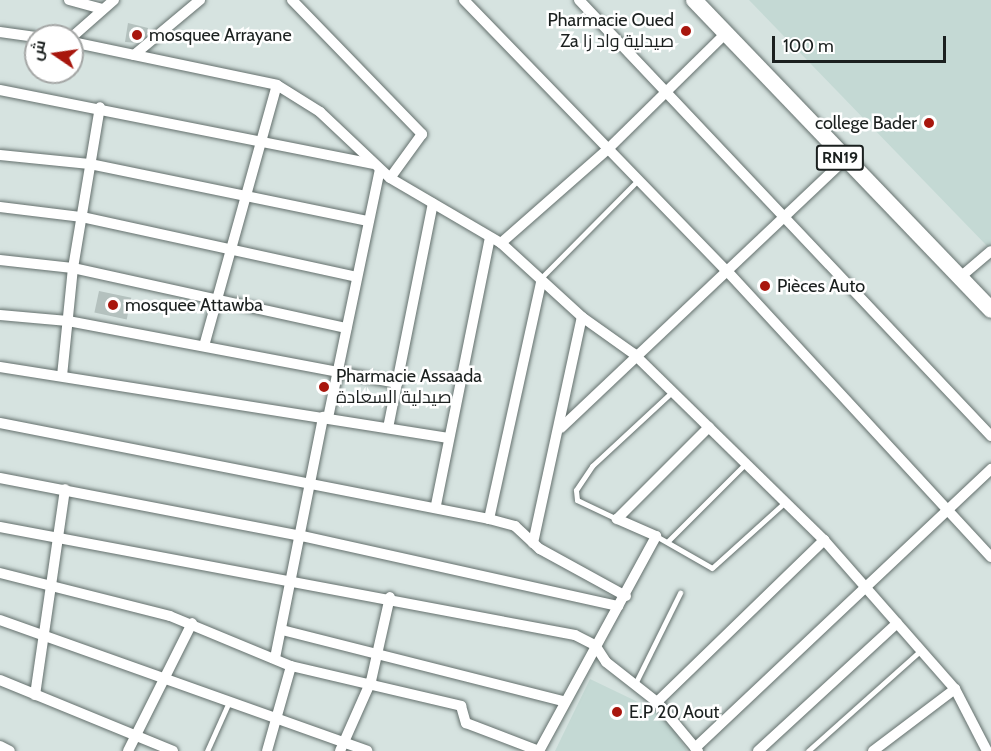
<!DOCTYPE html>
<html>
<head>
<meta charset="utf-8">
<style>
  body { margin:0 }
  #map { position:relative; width:991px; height:751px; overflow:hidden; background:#d6e3e0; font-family:Cabin,Cairo,sans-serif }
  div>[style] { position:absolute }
  .built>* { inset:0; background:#c4d9d4 }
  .building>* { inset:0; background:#b4c1be; transform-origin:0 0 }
  .roads { filter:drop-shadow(0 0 2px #64706d) drop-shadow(0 0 2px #64706d) }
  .service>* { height:5px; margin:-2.5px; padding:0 2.5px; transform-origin:2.5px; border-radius:2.5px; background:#fff }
  .minor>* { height:10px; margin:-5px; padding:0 5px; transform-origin:5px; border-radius:5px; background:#fff }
  .primary>* { height:16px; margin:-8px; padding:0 8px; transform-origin:8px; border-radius:8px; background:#fff }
  .dots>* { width:16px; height:16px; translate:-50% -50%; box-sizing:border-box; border:3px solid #fff; border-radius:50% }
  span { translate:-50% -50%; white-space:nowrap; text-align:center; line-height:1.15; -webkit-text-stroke:5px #fff; paint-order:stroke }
  .shield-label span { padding:2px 4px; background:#fff; border:2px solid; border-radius:4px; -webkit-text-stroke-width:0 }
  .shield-label { font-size:16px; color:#1b201f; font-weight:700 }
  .poi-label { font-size:18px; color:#1b201f }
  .right { translate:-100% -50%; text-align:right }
  .left { translate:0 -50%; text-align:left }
  .north { position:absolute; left:24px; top:24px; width:60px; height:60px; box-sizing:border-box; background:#fff; border:2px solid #a4a6a5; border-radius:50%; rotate:283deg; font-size:16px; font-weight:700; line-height:24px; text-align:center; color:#1b201f }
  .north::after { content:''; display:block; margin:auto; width:21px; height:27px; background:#a8160d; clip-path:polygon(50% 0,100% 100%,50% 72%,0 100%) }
  .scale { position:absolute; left:772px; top:36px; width:174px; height:27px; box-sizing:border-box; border:3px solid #1b201f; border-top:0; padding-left:8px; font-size:18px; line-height:21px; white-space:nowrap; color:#1b201f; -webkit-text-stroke:4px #fff; paint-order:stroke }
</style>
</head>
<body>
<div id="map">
  <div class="built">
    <div style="clip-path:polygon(749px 0,991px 0,991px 245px,988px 247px)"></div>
    <div style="clip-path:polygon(590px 679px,665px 715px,687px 751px,555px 751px)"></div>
  </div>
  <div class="building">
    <div style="clip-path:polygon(128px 23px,148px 28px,147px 34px,137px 43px,125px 42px)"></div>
    <div style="left:99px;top:291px;width:33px;height:22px;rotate:12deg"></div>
  </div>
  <div class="roads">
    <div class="service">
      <div style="left:540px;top:279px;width:139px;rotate:-45.3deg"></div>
      <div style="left:617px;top:519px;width:44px;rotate:-154.6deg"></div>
      <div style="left:577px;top:500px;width:10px;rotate:-96deg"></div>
      <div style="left:576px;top:490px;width:29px;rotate:-56deg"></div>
      <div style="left:592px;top:466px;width:109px;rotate:-42.8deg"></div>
      <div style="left:656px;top:536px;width:64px;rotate:29.7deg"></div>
      <div style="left:712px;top:568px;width:98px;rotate:-42.1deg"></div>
      <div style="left:668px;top:541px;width:110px;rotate:-45deg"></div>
      <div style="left:635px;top:684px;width:102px;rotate:-63.7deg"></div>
      <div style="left:207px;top:751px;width:51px;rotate:-65.9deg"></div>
      <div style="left:808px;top:751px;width:152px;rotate:-41.8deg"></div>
    </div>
    <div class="minor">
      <div style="left:69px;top:0;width:35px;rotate:15deg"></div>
      <div style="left:292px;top:0;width:187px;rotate:45.9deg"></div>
      <div style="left:422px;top:134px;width:54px;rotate:126deg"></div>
      <div style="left:464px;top:0;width:378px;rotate:45.9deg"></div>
      <div style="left:727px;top:271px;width:389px;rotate:47.3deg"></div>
      <div style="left:579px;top:0;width:600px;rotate:46.62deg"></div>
      <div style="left:0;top:32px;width:36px;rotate:8deg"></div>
      <div style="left:72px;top:37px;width:56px;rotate:-41.4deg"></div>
      <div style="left:72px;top:42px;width:209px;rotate:11.8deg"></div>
      <div style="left:277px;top:85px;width:51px;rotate:32.1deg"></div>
      <div style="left:320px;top:112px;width:96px;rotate:43.3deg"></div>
      <div style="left:390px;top:178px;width:129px;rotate:30.4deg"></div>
      <div style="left:501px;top:243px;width:110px;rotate:42.4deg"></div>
      <div style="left:582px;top:317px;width:64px;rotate:35.4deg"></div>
      <div style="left:634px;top:354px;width:266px;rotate:44.4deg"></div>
      <div style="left:824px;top:540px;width:198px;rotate:48.7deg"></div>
      <div style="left:955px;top:689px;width:70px;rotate:62.7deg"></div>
      <div style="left:134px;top:55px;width:86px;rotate:-39.8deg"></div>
      <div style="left:0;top:90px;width:380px;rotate:11.2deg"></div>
      <div style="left:0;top:155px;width:90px;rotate:5.7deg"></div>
      <div style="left:90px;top:164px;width:284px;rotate:11.6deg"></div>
      <div style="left:0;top:207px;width:83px;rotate:7deg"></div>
      <div style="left:82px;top:217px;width:281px;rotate:12.3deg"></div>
      <div style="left:501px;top:243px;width:142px;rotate:-41.3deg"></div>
      <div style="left:608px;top:149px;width:163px;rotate:-44.5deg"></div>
      <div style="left:0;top:260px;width:73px;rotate:6.3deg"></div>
      <div style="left:73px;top:268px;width:280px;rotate:12.4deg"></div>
      <div style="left:958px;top:279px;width:43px;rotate:-40.3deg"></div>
      <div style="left:0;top:315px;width:68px;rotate:5deg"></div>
      <div style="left:68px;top:321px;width:335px;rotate:10.7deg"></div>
      <div style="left:204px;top:346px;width:271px;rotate:-74.4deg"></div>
      <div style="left:0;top:367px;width:454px;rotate:9deg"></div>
      <div style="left:62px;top:376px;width:109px;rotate:-84.2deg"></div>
      <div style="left:73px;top:268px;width:163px;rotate:-80.5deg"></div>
      <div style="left:328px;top:418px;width:253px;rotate:-78.2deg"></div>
      <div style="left:0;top:423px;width:498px;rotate:11.1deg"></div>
      <div style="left:489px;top:519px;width:27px;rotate:15deg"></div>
      <div style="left:515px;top:526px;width:34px;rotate:43deg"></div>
      <div style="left:540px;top:549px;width:98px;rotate:28.7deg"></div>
      <div style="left:388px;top:428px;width:229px;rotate:-78.7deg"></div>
      <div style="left:561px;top:428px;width:388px;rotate:-43.4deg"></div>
      <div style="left:0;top:478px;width:308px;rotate:10.9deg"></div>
      <div style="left:302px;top:536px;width:324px;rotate:12.5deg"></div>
      <div style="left:436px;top:505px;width:273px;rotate:-78.6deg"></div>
      <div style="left:489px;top:519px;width:243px;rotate:-77.6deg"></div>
      <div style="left:0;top:527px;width:585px;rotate:10.64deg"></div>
      <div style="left:575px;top:635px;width:22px;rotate:27deg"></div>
      <div style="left:595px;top:645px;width:20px;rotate:57deg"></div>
      <div style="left:606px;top:662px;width:65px;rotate:38.1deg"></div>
      <div style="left:657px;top:702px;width:64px;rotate:50.1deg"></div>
      <div style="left:533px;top:543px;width:231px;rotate:-77.8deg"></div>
      <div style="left:0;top:573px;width:175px;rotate:14.2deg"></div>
      <div style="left:170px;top:616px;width:131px;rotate:22.5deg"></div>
      <div style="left:291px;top:666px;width:175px;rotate:13.2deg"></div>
      <div style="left:461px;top:706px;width:18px;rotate:74deg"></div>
      <div style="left:466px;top:723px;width:78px;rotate:21deg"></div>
      <div style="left:0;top:620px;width:390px;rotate:19.6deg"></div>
      <div style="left:282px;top:630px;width:290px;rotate:14.2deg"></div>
      <div style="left:275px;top:658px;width:246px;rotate:-78.7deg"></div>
      <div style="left:0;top:680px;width:187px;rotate:22.3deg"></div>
      <div style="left:35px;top:695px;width:208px;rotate:-81.7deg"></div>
      <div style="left:657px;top:702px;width:233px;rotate:-44.1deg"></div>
      <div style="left:0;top:746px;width:11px;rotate:27deg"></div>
      <div style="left:695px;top:748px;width:407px;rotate:-43.3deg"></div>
      <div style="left:128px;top:751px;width:143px;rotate:-63.4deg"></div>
      <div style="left:267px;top:751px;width:88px;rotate:-74.2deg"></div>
      <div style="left:340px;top:751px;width:77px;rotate:-66.1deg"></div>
      <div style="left:371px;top:681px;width:86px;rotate:-77.3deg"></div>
      <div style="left:539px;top:751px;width:245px;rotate:-61.4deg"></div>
      <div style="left:656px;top:536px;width:43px;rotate:-156.4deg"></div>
      <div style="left:617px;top:519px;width:130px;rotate:-45deg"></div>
      <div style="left:758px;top:751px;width:189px;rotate:-42.6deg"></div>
      <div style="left:873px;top:751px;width:103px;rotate:-37.1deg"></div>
    </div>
    <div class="primary">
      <div style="left:694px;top:0;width:429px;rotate:46.2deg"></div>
    </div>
  </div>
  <div class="dots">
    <div style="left:686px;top:31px;background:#a8160d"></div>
    <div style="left:137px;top:35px;background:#a8160d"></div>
    <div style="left:929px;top:123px;background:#a8160d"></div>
    <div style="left:765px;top:286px;background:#a8160d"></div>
    <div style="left:113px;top:305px;background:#a8160d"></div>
    <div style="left:324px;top:387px;background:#a8160d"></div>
    <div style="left:617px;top:712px;background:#a8160d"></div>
  </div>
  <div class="shield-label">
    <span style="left:840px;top:158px">RN19</span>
  </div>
  <div class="poi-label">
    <span class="right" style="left:674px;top:31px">Pharmacie Oued<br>Za صيدلية واد زا</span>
    <span class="left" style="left:149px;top:35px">mosquee Arrayane</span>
    <span class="right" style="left:917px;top:123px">college Bader</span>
    <span class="left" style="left:777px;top:286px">Pièces Auto</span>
    <span class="left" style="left:125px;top:305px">mosquee Attawba</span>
    <span class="left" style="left:336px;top:387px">Pharmacie Assaada<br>صيدلية السعادة</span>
    <span class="left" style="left:629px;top:712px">E.P 20 Aout</span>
  </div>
  <div class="north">ش</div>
  <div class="scale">100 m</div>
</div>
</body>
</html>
